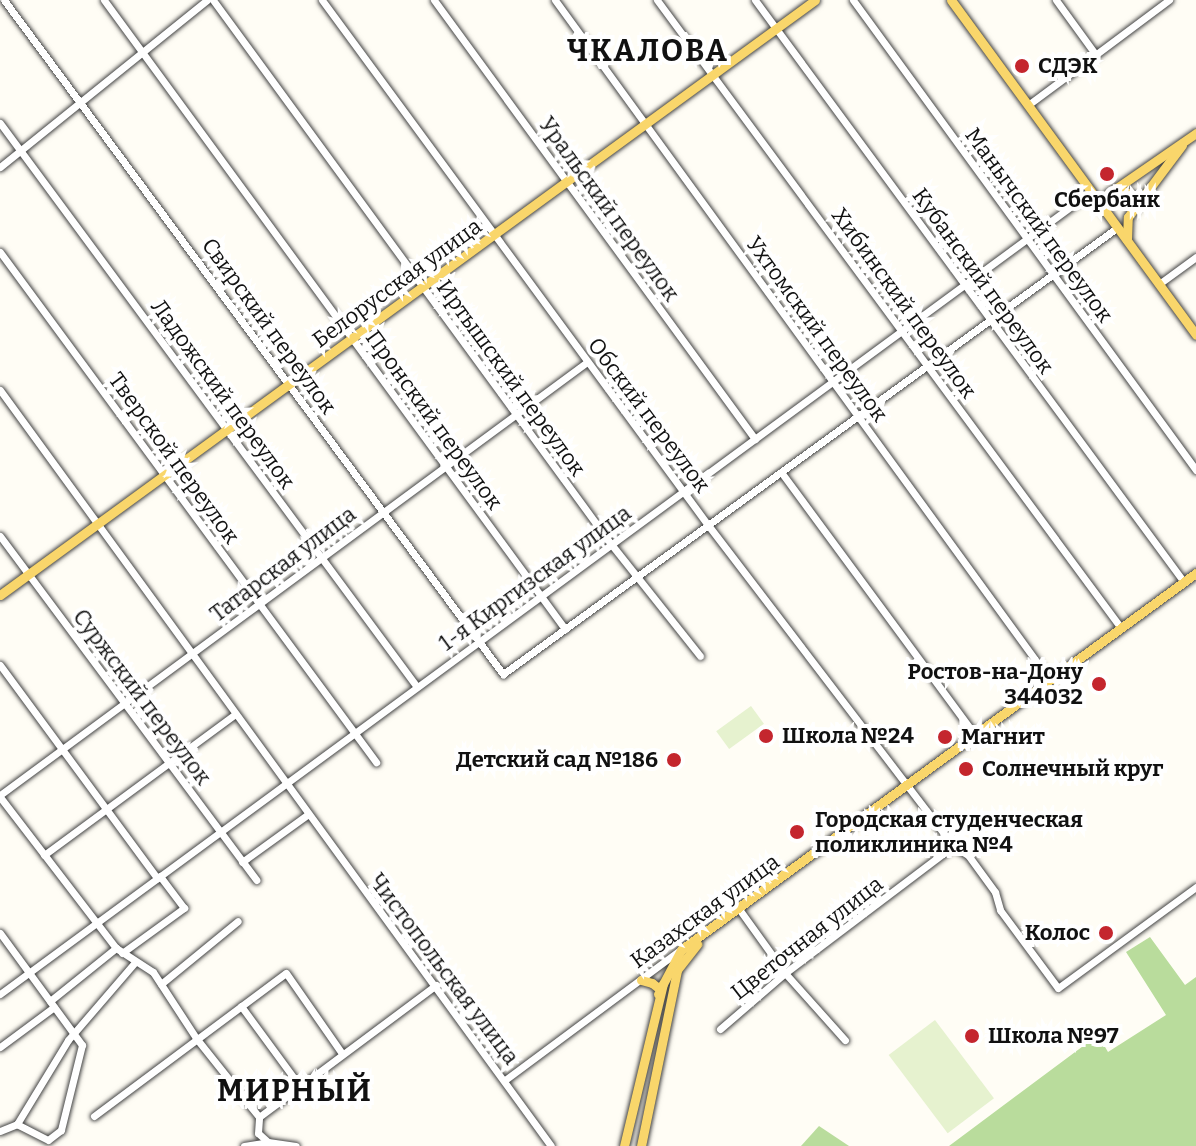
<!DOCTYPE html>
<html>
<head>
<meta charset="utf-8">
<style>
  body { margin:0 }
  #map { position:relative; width:1196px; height:1146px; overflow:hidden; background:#fffdf5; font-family:Bitter,serif }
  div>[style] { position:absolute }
  .forest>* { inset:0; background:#b9dc9c }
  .pitch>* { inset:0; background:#e6f2cf; transform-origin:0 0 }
  .roads { filter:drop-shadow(0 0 2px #444) drop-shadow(0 0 2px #444) }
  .minor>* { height:7px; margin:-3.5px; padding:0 3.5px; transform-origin:3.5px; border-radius:3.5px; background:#fff }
  .major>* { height:9px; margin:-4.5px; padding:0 4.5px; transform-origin:4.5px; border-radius:4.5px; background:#f9d66b }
  .dots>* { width:22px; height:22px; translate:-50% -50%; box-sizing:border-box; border:4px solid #fff; border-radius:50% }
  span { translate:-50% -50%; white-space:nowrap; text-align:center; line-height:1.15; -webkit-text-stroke:8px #fff; paint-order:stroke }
  .poi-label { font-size:22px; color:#111; font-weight:700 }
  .left { translate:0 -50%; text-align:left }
  .right { translate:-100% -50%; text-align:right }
  .street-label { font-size:22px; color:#111 }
  .district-label { font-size:30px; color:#111; font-weight:700; letter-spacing:2px }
</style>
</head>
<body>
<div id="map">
  <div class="forest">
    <div style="clip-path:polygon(1150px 937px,1185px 985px,1196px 977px,1196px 1146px,949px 1146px,1098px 1035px,1108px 1052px,1166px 1015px,1126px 952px)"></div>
    <div style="clip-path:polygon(819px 1126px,849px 1146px,801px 1146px)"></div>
  </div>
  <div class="pitch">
    <div style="left:751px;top:706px;width:22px;height:43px;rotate:54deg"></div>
    <div style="left:935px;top:1020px;width:98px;height:58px;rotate:53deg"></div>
  </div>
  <div class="roads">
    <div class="minor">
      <div style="left:4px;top:0;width:839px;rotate:53.49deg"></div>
      <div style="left:503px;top:674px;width:760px;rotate:-36.01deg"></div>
      <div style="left:104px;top:0;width:780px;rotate:53.76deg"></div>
      <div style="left:213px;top:0;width:674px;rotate:53.81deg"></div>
      <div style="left:611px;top:544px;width:143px;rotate:51.5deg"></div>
      <div style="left:322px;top:0;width:652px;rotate:53.68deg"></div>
      <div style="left:708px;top:525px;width:404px;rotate:52.6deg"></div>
      <div style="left:953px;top:846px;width:17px;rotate:31deg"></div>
      <div style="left:968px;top:855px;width:46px;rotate:53.9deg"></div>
      <div style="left:995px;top:892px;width:19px;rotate:74deg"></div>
      <div style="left:1000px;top:910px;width:97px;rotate:53.4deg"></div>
      <div style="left:1058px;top:988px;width:171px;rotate:-36.2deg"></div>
      <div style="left:434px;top:0;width:544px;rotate:53.83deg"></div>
      <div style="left:555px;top:0;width:841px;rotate:53.95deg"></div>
      <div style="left:657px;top:0;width:781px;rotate:53.54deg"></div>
      <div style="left:755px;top:0;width:723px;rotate:53.61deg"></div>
      <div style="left:853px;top:0;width:582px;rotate:53.88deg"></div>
      <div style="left:1056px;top:0;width:68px;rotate:54deg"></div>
      <div style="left:1028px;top:105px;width:176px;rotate:-36.7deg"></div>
      <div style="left:0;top:123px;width:701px;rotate:53.52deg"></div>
      <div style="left:0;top:167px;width:266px;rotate:-38.9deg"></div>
      <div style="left:0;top:252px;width:634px;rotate:53.6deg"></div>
      <div style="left:1159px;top:284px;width:46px;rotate:-36.1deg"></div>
      <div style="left:0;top:390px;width:935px;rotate:53.91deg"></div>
      <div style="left:781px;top:472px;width:327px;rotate:53.6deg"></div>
      <div style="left:0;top:536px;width:429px;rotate:53.3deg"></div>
      <div style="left:0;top:665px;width:265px;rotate:53.6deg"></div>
      <div style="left:0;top:795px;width:729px;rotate:-36.41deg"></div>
      <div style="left:0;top:797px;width:190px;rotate:52.5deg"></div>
      <div style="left:116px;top:948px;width:44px;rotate:33deg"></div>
      <div style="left:153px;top:972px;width:79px;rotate:56.9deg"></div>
      <div style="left:196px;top:1038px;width:101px;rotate:51.4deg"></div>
      <div style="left:44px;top:855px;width:236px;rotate:-36.4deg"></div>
      <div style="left:242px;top:862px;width:80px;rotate:-35.9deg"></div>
      <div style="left:739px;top:909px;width:79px;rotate:54.3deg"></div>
      <div style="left:785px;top:973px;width:90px;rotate:48.2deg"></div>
      <div style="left:0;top:933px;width:139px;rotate:53.8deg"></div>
      <div style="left:82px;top:1045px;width:88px;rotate:103.9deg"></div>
      <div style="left:61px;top:1130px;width:16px;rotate:142deg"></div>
      <div style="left:48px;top:1140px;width:35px;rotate:-153deg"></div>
      <div style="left:122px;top:953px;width:77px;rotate:-36deg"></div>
      <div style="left:184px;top:908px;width:40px;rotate:-127deg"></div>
      <div style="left:161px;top:984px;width:99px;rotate:-39.3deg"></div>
      <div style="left:0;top:994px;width:1355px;rotate:-36.33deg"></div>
      <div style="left:50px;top:1001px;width:85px;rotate:-38.8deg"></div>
      <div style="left:241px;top:1006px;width:98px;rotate:53.7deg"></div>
      <div style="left:720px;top:1029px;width:86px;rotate:-40.7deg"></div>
      <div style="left:785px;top:973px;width:211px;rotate:-37.1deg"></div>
      <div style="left:0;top:1047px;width:67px;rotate:-36.5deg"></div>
      <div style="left:505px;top:1080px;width:218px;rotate:-36.6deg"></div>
      <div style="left:94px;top:1116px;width:239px;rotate:-36.7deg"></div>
      <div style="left:286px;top:973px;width:96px;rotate:55.2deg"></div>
      <div style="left:0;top:1131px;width:18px;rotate:-22deg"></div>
      <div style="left:17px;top:1124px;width:98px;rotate:-58.7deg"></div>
      <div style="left:68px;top:1040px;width:103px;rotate:-49.3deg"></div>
      <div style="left:268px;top:1142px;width:13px;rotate:-138deg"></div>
      <div style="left:258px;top:1133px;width:16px;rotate:-86deg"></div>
      <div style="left:259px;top:1117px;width:221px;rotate:-36.7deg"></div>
      <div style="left:244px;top:1146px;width:24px;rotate:-9deg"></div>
      <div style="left:268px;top:1142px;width:28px;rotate:8deg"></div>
    </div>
    <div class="major">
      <div style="left:951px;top:0;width:415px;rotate:53.8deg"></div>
      <div style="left:1115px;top:189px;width:17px;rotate:17deg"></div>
      <div style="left:1131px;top:194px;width:15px;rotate:82deg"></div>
      <div style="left:1104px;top:209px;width:16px;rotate:-75deg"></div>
      <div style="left:1108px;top:194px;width:107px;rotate:-34.7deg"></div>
      <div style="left:1127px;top:240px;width:23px;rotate:-88deg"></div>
      <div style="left:1128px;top:217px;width:90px;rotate:-53.1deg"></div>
      <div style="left:0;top:595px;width:1009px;rotate:-36.13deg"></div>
      <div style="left:641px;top:980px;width:11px;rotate:15deg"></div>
      <div style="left:652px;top:983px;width:11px;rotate:38deg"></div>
      <div style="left:661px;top:990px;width:5px;rotate:127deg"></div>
      <div style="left:624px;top:1146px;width:167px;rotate:-76.5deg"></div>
      <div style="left:663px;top:984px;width:40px;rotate:-62deg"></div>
      <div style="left:682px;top:949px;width:637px;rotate:-36.19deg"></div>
      <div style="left:641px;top:1146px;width:180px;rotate:-78.4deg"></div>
      <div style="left:677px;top:970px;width:33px;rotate:-52deg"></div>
    </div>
  </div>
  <div class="dots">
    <div style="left:1022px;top:66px;background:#c4262e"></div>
    <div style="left:1107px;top:174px;background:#c4262e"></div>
    <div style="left:1099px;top:684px;background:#c4262e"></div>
    <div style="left:766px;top:736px;background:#c4262e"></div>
    <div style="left:945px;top:737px;background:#c4262e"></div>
    <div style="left:674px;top:760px;background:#c4262e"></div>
    <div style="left:966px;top:769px;background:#c4262e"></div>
    <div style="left:797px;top:832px;background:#c4262e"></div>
    <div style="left:1106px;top:933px;background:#c4262e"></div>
    <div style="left:972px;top:1036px;background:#c4262e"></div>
  </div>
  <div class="poi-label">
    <span class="left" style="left:1038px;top:66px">СДЭК</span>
    <span style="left:1107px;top:200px">Сбербанк</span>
    <span class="right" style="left:1083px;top:684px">Ростов-на-Дону<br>344032</span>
    <span class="left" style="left:782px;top:736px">Школа №24</span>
    <span class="left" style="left:961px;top:737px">Магнит</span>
    <span class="right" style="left:658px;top:760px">Детский сад №186</span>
    <span class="left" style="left:982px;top:769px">Солнечный круг</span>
    <span class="left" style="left:815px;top:832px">Городская студенческая<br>поликлиника №4</span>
    <span class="right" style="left:1090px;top:933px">Колос</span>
    <span class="left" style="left:988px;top:1036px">Школа №97</span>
  </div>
  <div class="street-label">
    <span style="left:609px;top:209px;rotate:54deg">Уральский переулок</span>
    <span style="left:1039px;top:225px;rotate:54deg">Манычский переулок</span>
    <span style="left:983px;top:281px;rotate:54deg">Кубанский переулок</span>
    <span style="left:397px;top:283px;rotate:-36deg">Белорусская улица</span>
    <span style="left:904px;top:303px;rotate:54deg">Хибинский переулок</span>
    <span style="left:269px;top:326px;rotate:54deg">Свирский переулок</span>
    <span style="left:817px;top:329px;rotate:54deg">Ухтомский переулок</span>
    <span style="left:511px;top:378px;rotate:54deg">Иртышский переулок</span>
    <span style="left:223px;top:394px;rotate:54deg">Ладожский переулок</span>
    <span style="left:649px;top:415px;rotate:53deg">Обский переулок</span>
    <span style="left:434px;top:420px;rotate:54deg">Пронский переулок</span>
    <span style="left:174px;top:458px;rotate:54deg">Тверской переулок</span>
    <span style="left:283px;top:564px;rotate:-37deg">Татарская улица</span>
    <span style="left:535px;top:578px;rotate:-36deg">1-я Киргизская улица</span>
    <span style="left:142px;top:697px;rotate:53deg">Суржский переулок</span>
    <span style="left:705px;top:911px;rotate:-36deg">Казахская улица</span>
    <span style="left:807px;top:938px;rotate:-38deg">Цветочная улица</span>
    <span style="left:444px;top:969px;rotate:53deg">Чистопольская улица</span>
  </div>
  <div class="district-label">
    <span style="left:648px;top:51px">ЧКАЛОВА</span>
    <span style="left:295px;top:1091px">МИРНЫЙ</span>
  </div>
</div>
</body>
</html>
